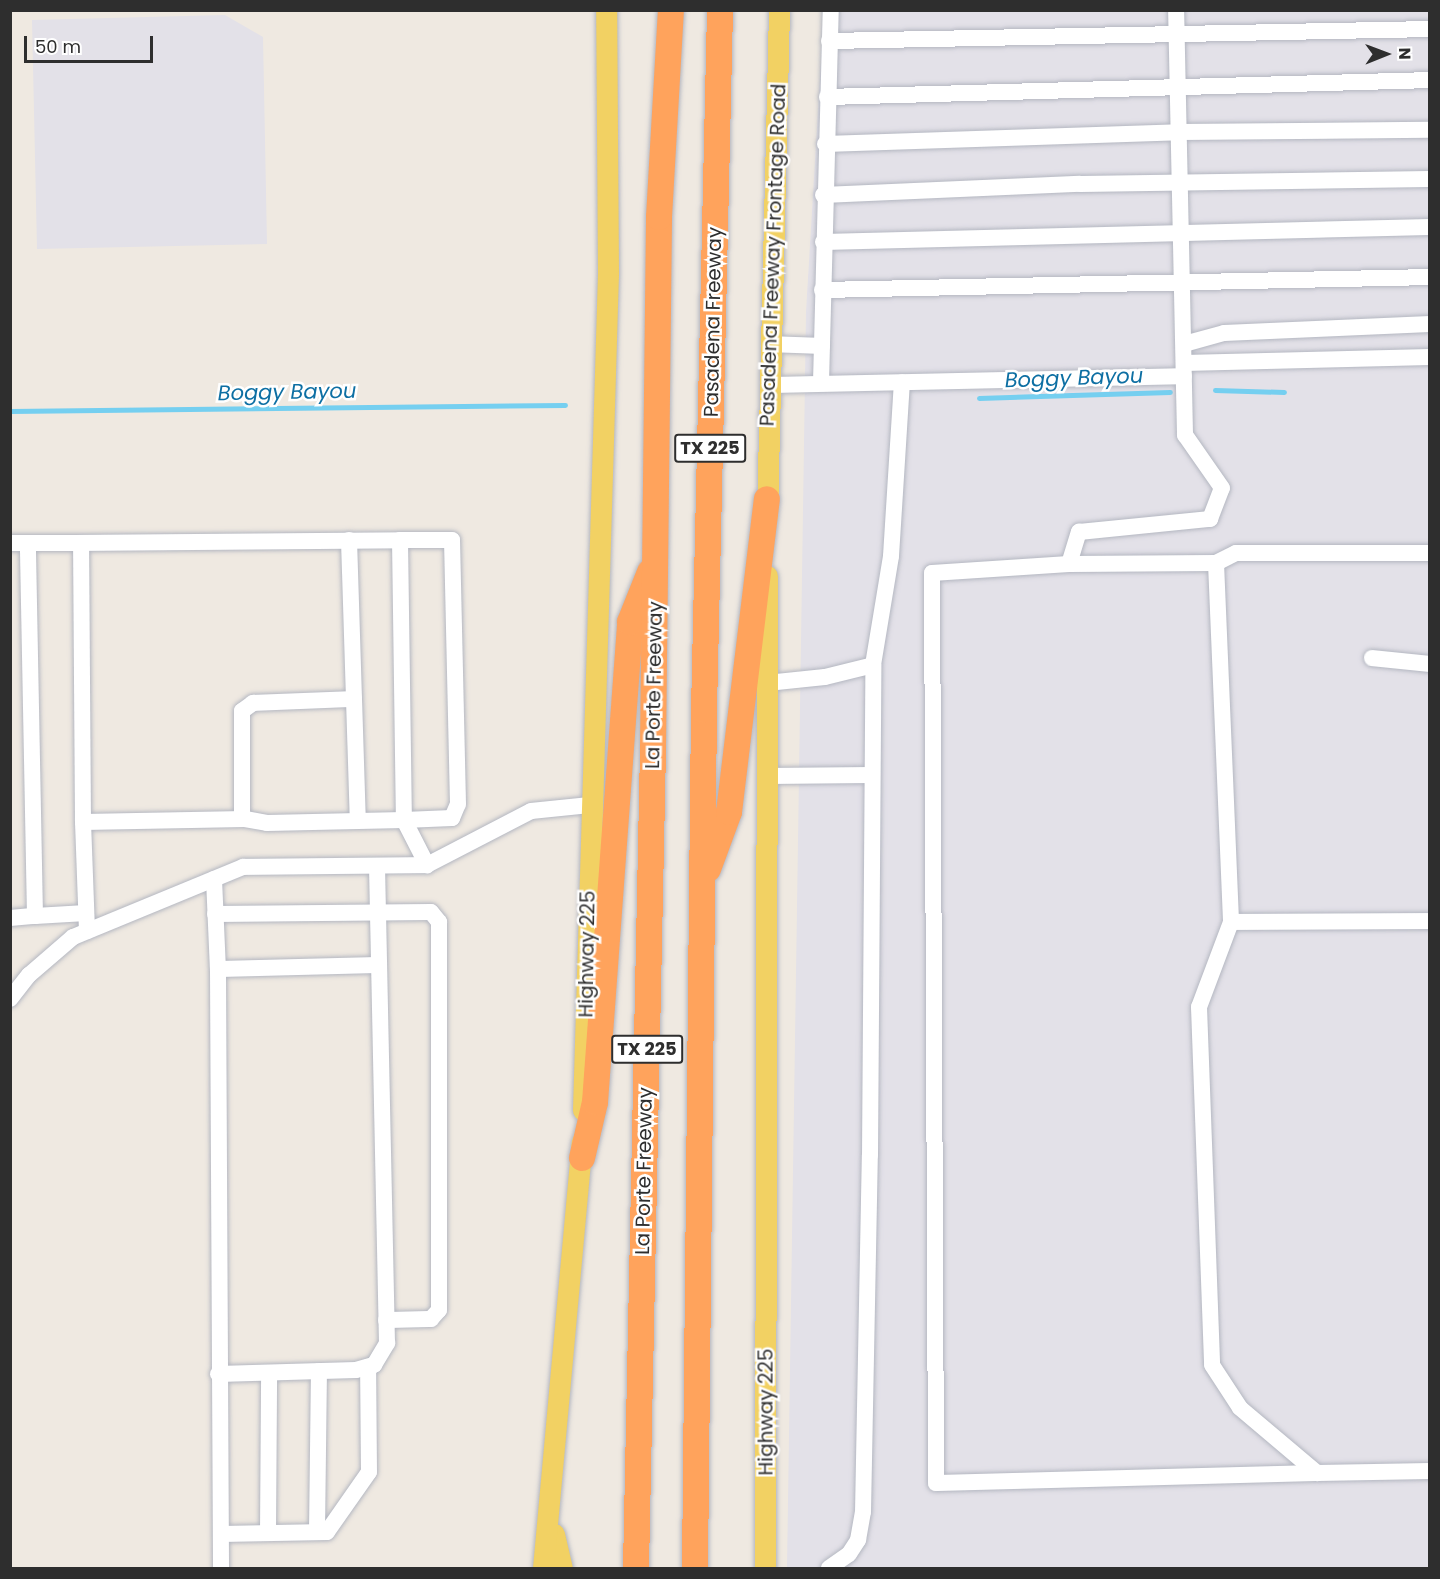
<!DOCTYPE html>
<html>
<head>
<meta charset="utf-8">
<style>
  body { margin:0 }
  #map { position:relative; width:1440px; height:1579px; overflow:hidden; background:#efe9e1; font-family:Poppins,sans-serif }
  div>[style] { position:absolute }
  .industrial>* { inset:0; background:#e3e1e8 }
  .stream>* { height:5px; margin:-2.5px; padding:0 2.5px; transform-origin:2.5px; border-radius:2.5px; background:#75cff0 }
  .roads { filter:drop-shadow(0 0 2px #b4b7c1) drop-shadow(0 0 2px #b4b7c1) }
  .minor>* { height:16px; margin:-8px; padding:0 8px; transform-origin:8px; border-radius:8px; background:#fff }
  .major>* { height:21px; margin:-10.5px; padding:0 10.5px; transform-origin:10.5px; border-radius:10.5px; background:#f2d163 }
  .highway>* { height:26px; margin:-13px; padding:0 13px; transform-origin:13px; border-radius:13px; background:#ffa35c }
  span { translate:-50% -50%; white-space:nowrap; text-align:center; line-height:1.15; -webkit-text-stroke:5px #fff; paint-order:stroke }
  .shield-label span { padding:2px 4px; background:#fff; border:2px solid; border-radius:4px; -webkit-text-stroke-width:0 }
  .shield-label { font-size:18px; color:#2e2e2e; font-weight:700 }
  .street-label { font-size:20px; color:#2e2e2e }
  .water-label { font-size:21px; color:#0d6fa3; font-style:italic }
  .frame { position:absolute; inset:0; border:12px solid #2e2e2e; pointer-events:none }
  .north { position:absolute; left:1356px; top:24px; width:60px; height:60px; -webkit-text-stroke:4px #fff; paint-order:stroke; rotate:89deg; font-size:16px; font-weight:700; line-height:24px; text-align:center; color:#2e2e2e }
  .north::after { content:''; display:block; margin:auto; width:21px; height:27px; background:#2e2e2e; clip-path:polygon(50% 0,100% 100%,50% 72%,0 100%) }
  .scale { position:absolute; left:24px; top:36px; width:129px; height:27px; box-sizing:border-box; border:3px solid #2e2e2e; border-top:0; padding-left:8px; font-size:18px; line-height:21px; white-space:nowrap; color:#2e2e2e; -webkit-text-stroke:4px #fff; paint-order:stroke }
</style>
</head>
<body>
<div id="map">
  <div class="industrial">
    <div style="clip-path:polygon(824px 11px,1429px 11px,1429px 1568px,787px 1568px,806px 312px)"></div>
    <div style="clip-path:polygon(225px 15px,263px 37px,267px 244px,37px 249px,32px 20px)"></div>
  </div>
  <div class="stream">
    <div style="left:1215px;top:390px;width:69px;rotate:1.7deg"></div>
    <div style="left:979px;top:398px;width:191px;rotate:-1.8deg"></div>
    <div style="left:10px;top:411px;width:555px;rotate:-0.62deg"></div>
  </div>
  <div class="roads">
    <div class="minor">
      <div style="left:829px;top:41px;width:601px;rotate:-1.14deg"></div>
      <div style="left:827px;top:97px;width:603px;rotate:-1.61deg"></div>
      <div style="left:825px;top:144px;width:354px;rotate:-1.9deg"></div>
      <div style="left:1179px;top:132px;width:251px;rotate:-0.5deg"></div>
      <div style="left:823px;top:195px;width:257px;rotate:-2.5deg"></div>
      <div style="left:1080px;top:184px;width:350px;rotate:-0.8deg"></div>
      <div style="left:823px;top:242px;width:607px;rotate:-1.42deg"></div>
      <div style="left:822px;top:290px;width:608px;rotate:-1.22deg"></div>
      <div style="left:769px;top:344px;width:53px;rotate:2.2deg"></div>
      <div style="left:1184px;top:344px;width:41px;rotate:-15.4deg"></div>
      <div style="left:1224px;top:333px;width:206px;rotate:-2.5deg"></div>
      <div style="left:1184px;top:363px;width:246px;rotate:-1.4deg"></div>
      <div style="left:821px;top:382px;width:372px;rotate:-88.5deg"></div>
      <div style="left:768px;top:385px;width:416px;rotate:-1.2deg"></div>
      <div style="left:349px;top:540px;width:281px;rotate:88.2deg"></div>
      <div style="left:10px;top:543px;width:71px"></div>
      <div style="left:1216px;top:563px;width:22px;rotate:-27deg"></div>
      <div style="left:1236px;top:553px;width:194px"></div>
      <div style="left:1069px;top:564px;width:34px;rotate:-73deg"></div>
      <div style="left:1079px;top:532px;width:132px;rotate:-5.7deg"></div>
      <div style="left:1210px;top:519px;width:33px;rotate:-69deg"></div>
      <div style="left:1222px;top:488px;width:65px;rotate:-124.9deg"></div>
      <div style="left:1185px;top:435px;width:425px;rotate:-91.2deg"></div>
      <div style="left:1372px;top:658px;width:58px;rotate:5.9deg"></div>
      <div style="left:767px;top:683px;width:58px;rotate:-5.9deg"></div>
      <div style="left:825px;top:677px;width:49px;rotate:-14deg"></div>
      <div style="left:873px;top:665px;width:110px;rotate:-80.6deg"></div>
      <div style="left:891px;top:556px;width:174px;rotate:-86.4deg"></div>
      <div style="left:767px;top:776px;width:105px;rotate:-0.5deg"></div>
      <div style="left:242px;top:819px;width:108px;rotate:-90deg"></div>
      <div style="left:242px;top:711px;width:14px;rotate:-36deg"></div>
      <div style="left:253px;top:703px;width:101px;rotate:-2.3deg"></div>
      <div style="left:83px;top:822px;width:279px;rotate:-90.4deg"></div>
      <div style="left:81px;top:543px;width:319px;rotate:-0.5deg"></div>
      <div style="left:214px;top:879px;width:93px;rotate:87.5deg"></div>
      <div style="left:218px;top:972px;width:596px;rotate:89.71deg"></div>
      <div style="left:215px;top:914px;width:216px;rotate:-0.5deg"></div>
      <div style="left:431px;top:912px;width:13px;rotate:51deg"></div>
      <div style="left:439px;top:922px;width:388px;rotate:90deg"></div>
      <div style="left:439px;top:1310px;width:12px;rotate:132deg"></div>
      <div style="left:431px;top:1319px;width:45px;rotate:178.7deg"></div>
      <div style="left:35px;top:916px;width:51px;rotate:-3.4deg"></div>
      <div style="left:10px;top:918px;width:25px;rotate:-5deg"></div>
      <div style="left:35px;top:916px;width:373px;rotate:-91.1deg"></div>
      <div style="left:1231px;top:922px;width:199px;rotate:-0.3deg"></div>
      <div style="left:87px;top:931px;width:109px;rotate:-92.1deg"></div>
      <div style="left:83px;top:822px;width:162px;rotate:-1.1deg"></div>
      <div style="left:245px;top:819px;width:22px;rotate:10deg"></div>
      <div style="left:267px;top:823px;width:137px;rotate:-1.3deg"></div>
      <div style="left:404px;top:820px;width:48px;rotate:-2.4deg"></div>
      <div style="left:452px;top:818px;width:15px;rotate:-67deg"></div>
      <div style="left:458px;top:804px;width:264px;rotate:-91.3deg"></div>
      <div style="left:452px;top:540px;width:52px;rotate:180deg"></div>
      <div style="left:400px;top:540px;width:280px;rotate:89.2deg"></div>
      <div style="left:404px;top:820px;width:51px;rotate:62.9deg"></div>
      <div style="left:218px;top:969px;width:161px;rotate:-1.4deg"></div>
      <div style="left:10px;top:999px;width:31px;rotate:-52deg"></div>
      <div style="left:29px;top:975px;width:58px;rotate:-40.8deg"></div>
      <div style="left:73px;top:937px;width:184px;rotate:-22.4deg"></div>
      <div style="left:243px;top:867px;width:184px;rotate:-0.6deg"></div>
      <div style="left:427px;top:865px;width:117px;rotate:-27.4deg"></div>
      <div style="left:531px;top:811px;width:59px;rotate:-5.8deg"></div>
      <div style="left:218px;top:1374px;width:138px;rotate:-1.7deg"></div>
      <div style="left:356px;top:1370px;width:19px;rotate:-16deg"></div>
      <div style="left:374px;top:1365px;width:26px;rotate:-59deg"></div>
      <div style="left:387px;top:1343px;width:477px;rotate:-91.2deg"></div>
      <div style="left:1317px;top:1473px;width:381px;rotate:178.5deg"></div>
      <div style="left:936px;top:1483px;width:910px;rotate:-90.25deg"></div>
      <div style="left:932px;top:573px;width:137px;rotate:-3.8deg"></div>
      <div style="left:1069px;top:564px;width:147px;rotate:-0.4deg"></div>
      <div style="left:1216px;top:563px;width:359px;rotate:87.6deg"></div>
      <div style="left:1231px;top:922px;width:91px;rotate:110.6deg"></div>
      <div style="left:1199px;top:1007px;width:358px;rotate:87.9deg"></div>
      <div style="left:1212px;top:1365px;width:51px;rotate:56.9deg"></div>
      <div style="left:1240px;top:1408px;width:101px;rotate:40.2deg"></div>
      <div style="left:1317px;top:1473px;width:113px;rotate:-1deg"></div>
      <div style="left:317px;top:1532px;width:161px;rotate:-89.3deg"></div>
      <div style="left:268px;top:1533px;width:160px;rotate:-89.6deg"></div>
      <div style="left:221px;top:1534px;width:106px;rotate:-1.1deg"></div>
      <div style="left:327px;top:1532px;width:73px;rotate:-55deg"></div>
      <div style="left:369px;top:1472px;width:105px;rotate:-90.5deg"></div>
      <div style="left:829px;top:1568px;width:24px;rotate:-35deg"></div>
      <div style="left:849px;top:1554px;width:17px;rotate:-57deg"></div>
      <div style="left:858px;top:1540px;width:28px;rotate:-80deg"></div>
      <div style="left:863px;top:1512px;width:357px;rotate:-88.9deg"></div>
      <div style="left:870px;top:1155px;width:490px;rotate:-89.6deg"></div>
    </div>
    <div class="major">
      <div style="left:767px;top:515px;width:505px;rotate:-88.64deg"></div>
      <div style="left:583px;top:1110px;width:837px;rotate:-88.29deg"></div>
      <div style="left:608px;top:273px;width:263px;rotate:-90.4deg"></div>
      <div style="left:554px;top:1534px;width:35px;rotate:77deg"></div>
      <div style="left:543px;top:1568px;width:428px;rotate:-84.8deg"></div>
      <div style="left:765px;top:1568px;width:992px;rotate:-89.88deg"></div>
    </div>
    <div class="highway">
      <div style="left:708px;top:869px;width:61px;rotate:-69.8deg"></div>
      <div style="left:729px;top:812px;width:315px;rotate:-83.1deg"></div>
      <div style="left:582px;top:1158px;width:57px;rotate:-76.9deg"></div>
      <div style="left:595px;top:1102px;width:481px;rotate:-85.8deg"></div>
      <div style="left:630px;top:622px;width:54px;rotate:-68.2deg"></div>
      <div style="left:636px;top:1568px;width:820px;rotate:-88.81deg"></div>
      <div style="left:653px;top:748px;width:531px;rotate:-89.35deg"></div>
      <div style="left:659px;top:217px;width:207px;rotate:-86.7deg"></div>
      <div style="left:695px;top:1568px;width:858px;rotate:-89.4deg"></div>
      <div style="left:704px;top:710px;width:700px;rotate:-88.69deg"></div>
    </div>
  </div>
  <div class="shield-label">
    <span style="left:710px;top:448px">TX 225</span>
    <span style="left:647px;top:1049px">TX 225</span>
  </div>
  <div class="street-label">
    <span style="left:773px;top:255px;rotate:-88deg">Pasadena Freeway Frontage Road</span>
    <span style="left:713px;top:322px;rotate:-89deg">Pasadena Freeway</span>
    <span style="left:654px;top:685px;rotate:-89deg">La Porte Freeway</span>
    <span style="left:587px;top:954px;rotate:-89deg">Highway 225</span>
    <span style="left:644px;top:1171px;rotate:-89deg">La Porte Freeway</span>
    <span style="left:766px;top:1412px;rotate:-90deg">Highway 225</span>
  </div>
  <div class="water-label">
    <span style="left:1074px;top:378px;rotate:-2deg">Boggy Bayou</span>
    <span style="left:287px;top:392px;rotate:-1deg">Boggy Bayou</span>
  </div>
  <div class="frame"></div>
  <div class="north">N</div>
  <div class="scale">50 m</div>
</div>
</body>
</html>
